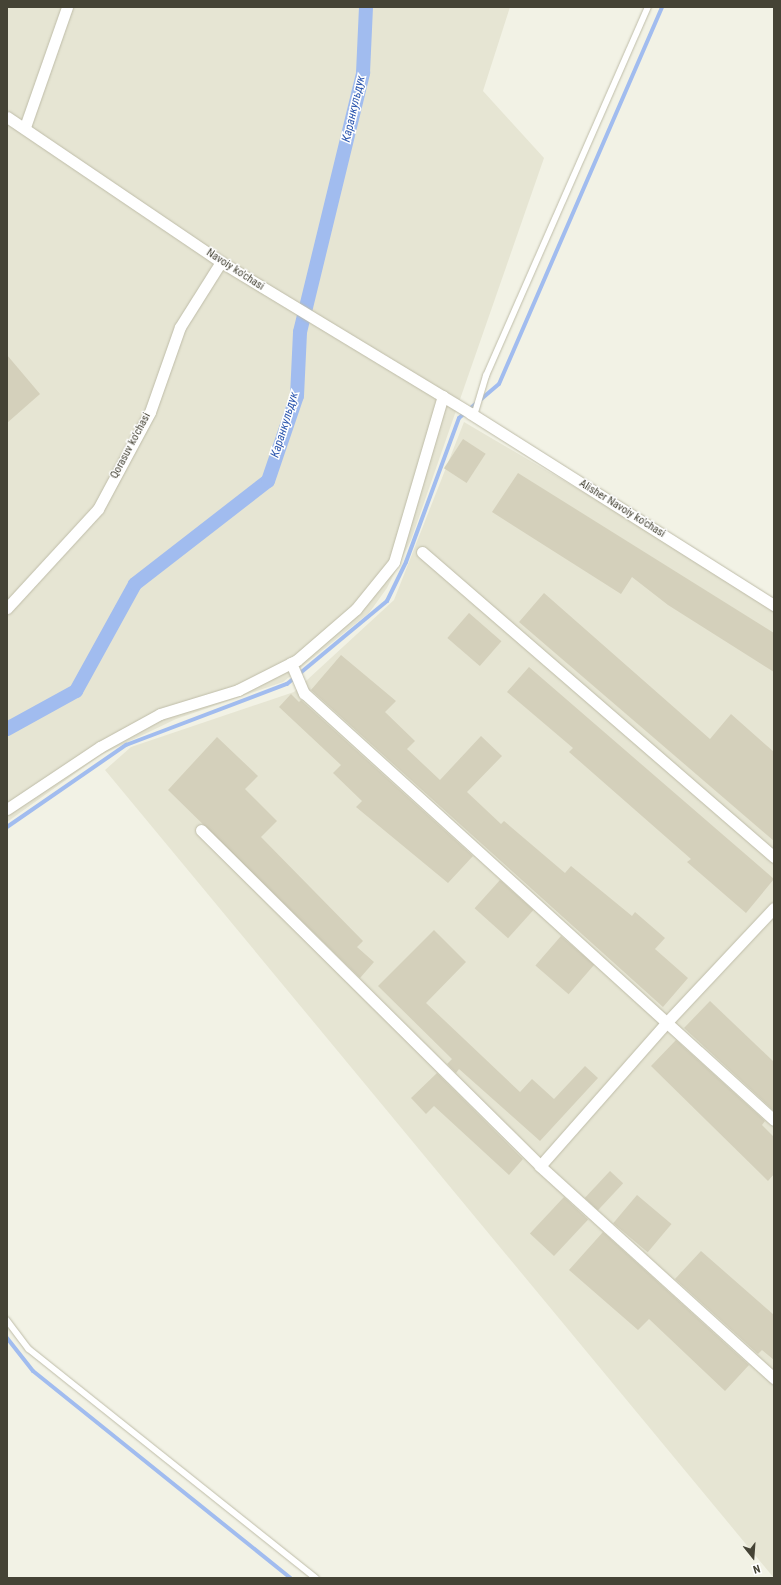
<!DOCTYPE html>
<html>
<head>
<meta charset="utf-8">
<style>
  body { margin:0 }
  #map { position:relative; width:781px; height:1585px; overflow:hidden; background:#f2f2e5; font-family:"Roboto Condensed",sans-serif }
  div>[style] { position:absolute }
  .residential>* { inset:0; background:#e6e5d3 }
  .stream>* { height:4px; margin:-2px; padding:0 2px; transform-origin:2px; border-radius:2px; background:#a1bcef }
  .canal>* { height:14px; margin:-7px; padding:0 7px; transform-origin:7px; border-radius:7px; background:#a1bcef }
  .building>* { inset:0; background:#d4d0bb; transform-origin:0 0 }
  .roads { filter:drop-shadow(0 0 1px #bebca8) drop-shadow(0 0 1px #bebca8) }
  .service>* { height:5.5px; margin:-2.75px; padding:0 2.75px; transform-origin:2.75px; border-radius:2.75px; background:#fff }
  .minor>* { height:11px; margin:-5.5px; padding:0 5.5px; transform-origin:5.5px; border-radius:5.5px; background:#fff }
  span { translate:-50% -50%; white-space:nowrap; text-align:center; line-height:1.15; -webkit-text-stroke:3px #fff; paint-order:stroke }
  .street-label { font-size:11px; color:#454335 }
  .water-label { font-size:12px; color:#2f59b0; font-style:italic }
  .frame { position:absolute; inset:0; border:8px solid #454335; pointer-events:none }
  .north { position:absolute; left:733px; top:1537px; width:40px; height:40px; -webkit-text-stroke:3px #fff; paint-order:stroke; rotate:163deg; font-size:11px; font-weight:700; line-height:16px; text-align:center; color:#454335 }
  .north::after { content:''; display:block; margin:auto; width:14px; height:18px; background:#454335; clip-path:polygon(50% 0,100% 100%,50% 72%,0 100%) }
</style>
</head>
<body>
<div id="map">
  <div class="residential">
    <div style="clip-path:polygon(7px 7px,510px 7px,483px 91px,544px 158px,411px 540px,387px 588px,369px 613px,283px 682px,176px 719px,101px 755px,7px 822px)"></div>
    <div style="clip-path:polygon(464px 422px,774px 604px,774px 1578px,105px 770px,131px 747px,294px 692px,394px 600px)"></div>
  </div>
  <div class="stream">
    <div style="left:7px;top:827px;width:145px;rotate:-34.6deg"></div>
    <div style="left:126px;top:745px;width:172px;rotate:-20.8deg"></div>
    <div style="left:287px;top:684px;width:130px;rotate:-39.7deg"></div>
    <div style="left:387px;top:601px;width:43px;rotate:-64deg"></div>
    <div style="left:406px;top:562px;width:153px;rotate:-69.8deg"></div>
    <div style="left:459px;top:418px;width:52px;rotate:-40.4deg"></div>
    <div style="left:499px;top:384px;width:411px;rotate:-66.6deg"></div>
    <div style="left:7px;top:1338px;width:42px;rotate:51.8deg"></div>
    <div style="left:33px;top:1371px;width:330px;rotate:38.8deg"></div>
  </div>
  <div class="canal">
    <div style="left:7px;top:729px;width:79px;rotate:-28.8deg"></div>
    <div style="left:76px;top:691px;width:122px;rotate:-61.1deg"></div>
    <div style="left:135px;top:584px;width:168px;rotate:-37.8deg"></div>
    <div style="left:268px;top:481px;width:90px;rotate:-71.2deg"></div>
    <div style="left:297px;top:396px;width:64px;rotate:-87.3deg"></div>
    <div style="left:300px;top:332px;width:267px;rotate:-76.3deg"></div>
    <div style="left:363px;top:73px;width:66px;rotate:-87.4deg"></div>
  </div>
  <div class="building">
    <div style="clip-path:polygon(7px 355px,40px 394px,7px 423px)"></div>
    <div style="left:463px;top:439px;width:27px;height:35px;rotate:33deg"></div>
    <div style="clip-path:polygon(518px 473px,774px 633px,774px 672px,668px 605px,632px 577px,621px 594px,492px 512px)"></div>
    <div style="clip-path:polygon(544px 593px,710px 739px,731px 714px,774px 752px,774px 841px,519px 622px)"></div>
    <div style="left:469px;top:613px;width:43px;height:33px;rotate:41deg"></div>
    <div style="clip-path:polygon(341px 655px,396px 701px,385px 712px,415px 741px,407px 749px,440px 780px,481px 736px,502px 756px,467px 792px,501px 824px,504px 821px,565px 873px,571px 866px,632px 916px,635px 912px,665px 938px,655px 949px,688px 978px,663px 1007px,311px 690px)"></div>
    <div style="clip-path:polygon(529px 667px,774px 879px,746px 913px,687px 862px,691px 859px,569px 752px,573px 748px,507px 692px)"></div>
    <div style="clip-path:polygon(291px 694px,299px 702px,301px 700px,473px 856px,448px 883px,356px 807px,362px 801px,333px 773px,341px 765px,279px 707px)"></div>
    <div style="clip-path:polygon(217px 737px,258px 776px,245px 789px,277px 821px,261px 837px,363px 941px,357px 947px,374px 962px,360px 978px,168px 790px)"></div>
    <div style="left:500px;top:880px;width:45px;height:38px;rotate:42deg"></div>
    <div style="clip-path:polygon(434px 930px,466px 962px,426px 1003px,520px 1092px,532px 1079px,554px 1099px,585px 1066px,598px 1078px,540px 1141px,459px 1069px,456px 1073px,447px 1064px,452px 1059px,378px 986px)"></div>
    <div style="left:561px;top:936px;width:44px;height:39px;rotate:41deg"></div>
    <div style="clip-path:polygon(710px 1001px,774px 1062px,774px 1111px,684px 1028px)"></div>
    <div style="clip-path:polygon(676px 1040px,765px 1121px,762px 1125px,774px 1137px,774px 1174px,768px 1181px,651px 1066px)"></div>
    <div style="clip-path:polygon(437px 1073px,523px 1159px,509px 1175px,434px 1106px,426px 1114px,411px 1098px)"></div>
    <div style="left:610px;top:1171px;width:18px;height:37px;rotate:43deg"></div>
    <div style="left:637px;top:1195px;width:45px;height:37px;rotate:40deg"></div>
    <div style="left:564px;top:1197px;width:33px;height:50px;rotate:43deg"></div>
    <div style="clip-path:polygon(603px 1232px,749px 1365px,725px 1391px,649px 1319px,638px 1330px,569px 1270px)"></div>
    <div style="clip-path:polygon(701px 1251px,774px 1315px,774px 1360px,762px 1350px,758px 1354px,675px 1279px)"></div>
  </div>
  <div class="roads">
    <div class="service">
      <div style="left:474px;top:416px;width:42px;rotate:-73.3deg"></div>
      <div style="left:486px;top:376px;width:403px;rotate:-66.3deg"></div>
      <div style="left:7px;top:1320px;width:36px;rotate:53deg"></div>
      <div style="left:29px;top:1349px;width:367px;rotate:38.6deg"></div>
    </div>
    <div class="minor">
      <div style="left:7px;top:117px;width:258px;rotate:34.1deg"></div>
      <div style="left:221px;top:262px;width:291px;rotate:31.2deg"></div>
      <div style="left:470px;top:413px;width:360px;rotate:32.3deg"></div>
      <div style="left:25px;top:127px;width:127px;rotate:-70.7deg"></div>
      <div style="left:422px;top:552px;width:466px;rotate:40.9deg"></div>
      <div style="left:7px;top:608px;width:134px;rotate:-47.4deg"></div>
      <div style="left:98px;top:509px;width:110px;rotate:-61.8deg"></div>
      <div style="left:150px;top:412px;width:90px;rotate:-70.6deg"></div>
      <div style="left:180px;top:327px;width:77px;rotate:-57.8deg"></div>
      <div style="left:291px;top:663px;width:33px;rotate:67deg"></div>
      <div style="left:304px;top:693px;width:635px;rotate:42.26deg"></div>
      <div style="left:7px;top:809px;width:112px;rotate:-33.7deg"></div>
      <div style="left:100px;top:747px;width:68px;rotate:-28.8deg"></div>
      <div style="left:160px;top:714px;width:82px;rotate:-17.1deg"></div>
      <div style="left:238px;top:690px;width:66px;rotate:-27deg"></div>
      <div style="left:297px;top:660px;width:78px;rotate:-40.8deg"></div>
      <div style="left:356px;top:609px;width:60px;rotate:-51deg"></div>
      <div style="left:394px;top:562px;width:173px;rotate:-73.6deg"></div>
      <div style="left:201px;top:830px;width:477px;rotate:44.7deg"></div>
      <div style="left:540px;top:1166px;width:316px;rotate:42.2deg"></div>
      <div style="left:540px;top:1166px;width:191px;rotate:-48.6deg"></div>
      <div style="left:666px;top:1023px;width:158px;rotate:-46.8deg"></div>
    </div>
  </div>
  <div class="street-label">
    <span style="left:235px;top:270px;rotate:33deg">Navoiy ko'chasi</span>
    <span style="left:131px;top:446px;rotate:-62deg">Qorasuv ko'chasi</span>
    <span style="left:622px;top:509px;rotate:32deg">Alisher Navoiy ko'chasi</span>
  </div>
  <div class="water-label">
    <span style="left:354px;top:109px;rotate:-77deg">Каранкульдук</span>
    <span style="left:285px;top:425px;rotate:-73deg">Каранкульдук</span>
  </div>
  <div class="frame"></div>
  <div class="north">N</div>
</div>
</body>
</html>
